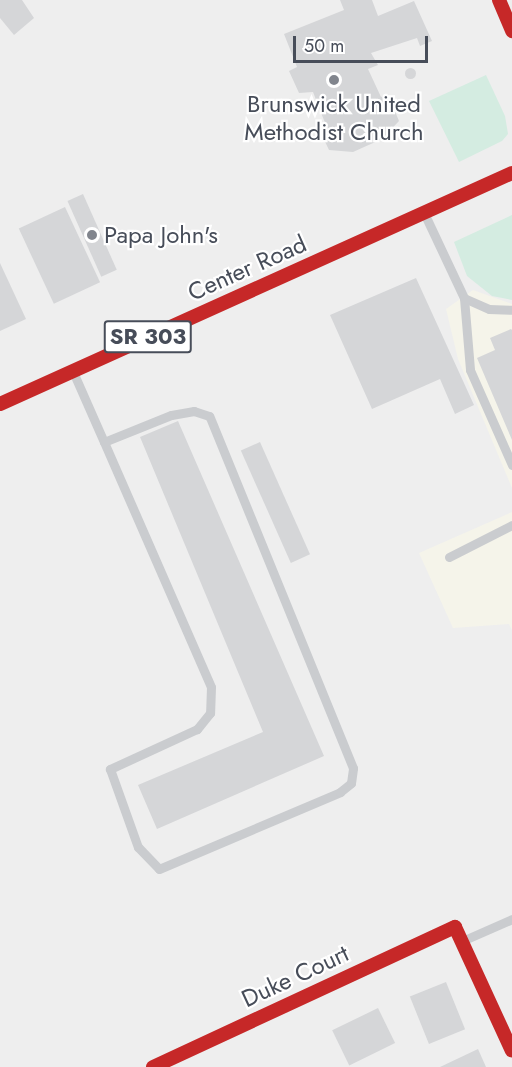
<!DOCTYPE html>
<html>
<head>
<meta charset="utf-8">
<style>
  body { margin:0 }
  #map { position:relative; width:512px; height:1067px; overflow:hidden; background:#eee; font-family:Jost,sans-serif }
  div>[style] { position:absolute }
  .commercial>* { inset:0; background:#f5f4ea }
  .green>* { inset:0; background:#d4ece1 }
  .building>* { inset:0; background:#d5d6d8; transform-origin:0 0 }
  .round { border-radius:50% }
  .lane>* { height:9px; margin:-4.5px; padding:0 4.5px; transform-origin:4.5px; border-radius:4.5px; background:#cacccf }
  .jam>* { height:14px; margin:-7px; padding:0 7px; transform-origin:7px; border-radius:7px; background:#c62828 }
  .dots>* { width:16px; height:16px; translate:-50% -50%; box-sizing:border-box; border:3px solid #fff; border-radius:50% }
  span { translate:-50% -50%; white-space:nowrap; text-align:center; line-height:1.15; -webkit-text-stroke:4.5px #fff; paint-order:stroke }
  .shield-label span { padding:2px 4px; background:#fff; border:2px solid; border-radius:4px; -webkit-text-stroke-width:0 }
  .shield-label { font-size:22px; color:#474d59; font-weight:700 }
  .poi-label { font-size:24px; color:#474d59 }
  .left { translate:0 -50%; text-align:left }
  .street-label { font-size:24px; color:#474d59 }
  .scale { position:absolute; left:293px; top:36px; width:135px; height:27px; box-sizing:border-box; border:3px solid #474d59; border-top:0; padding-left:8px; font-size:18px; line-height:21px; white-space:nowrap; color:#474d59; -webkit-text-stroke:4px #fff; paint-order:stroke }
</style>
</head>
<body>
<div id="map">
  <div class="commercial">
    <div style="clip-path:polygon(473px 290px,512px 304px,512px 488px,458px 359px,446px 309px)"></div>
    <div style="clip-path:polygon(512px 512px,512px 630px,509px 624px,453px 628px,419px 553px)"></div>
  </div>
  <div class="green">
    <div style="clip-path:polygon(486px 75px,505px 116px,508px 134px,502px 141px,459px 162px,429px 101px)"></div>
    <div style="clip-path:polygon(512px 215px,512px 300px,492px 296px,467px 276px,454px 242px)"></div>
  </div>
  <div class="building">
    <div style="clip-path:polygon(0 0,22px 0,34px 18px,14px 35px,0 18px)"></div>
    <div style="clip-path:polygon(340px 0,372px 0,378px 16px,414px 1px,432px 41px,420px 46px,417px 38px,371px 53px,378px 65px,368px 69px,381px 97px,388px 94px,399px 121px,382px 139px,353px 152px,329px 150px,320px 131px,327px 128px,313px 92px,299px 93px,289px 71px,297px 67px,284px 34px,344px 10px)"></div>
    <div class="round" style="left:404.5px;top:67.5px;width:11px;height:11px"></div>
    <div style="left:83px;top:194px;width:83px;height:17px;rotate:66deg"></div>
    <div style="left:65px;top:207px;width:83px;height:51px;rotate:65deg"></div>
    <div style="clip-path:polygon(0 263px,26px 319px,0 331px)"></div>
    <div style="clip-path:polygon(416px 278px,474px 405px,455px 414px,440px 379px,372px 409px,330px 315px)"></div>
    <div style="clip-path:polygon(511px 329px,512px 330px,512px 440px,477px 358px,495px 350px,490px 338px)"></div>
    <div style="clip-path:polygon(178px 421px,324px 756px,157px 829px,138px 785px,263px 732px,140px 437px)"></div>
    <div style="left:260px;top:442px;width:123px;height:21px;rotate:66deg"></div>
    <div style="left:446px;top:982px;width:51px;height:39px;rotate:68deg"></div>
    <div style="left:378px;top:1008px;width:39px;height:51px;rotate:64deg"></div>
    <div style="clip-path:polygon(478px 1049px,486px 1067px,440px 1067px)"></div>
  </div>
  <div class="lane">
    <div style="left:425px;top:215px;width:92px;rotate:64.8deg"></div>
    <div style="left:464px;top:298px;width:27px;rotate:24deg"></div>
    <div style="left:489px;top:309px;width:23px;rotate:2deg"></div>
    <div style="left:464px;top:298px;width:72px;rotate:85.2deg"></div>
    <div style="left:470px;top:370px;width:104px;rotate:66.1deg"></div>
    <div style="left:74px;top:374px;width:74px;rotate:66.2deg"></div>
    <div style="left:104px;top:442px;width:267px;rotate:66.4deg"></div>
    <div style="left:211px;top:687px;width:26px;rotate:92deg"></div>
    <div style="left:210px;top:713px;width:21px;rotate:129deg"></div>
    <div style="left:197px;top:729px;width:96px;rotate:155.3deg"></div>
    <div style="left:110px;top:769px;width:83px;rotate:70.3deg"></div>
    <div style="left:138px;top:847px;width:30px;rotate:46deg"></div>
    <div style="left:159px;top:869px;width:197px;rotate:-23deg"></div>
    <div style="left:340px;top:792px;width:14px;rotate:-39deg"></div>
    <div style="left:351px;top:783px;width:15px;rotate:-82deg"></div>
    <div style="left:353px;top:768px;width:380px;rotate:-112.2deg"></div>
    <div style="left:209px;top:416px;width:16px;rotate:-162deg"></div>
    <div style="left:194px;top:411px;width:23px;rotate:170deg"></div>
    <div style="left:171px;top:415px;width:72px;rotate:158.1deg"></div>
    <div style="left:449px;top:557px;width:71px;rotate:-26.9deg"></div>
    <div style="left:462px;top:941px;width:55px;rotate:-23.7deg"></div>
  </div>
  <div class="jam">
    <div style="left:499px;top:0;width:34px;rotate:67deg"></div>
    <div style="left:0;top:404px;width:562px;rotate:-24.28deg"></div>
    <div style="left:153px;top:1067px;width:333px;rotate:-24.9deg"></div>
    <div style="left:455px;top:927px;width:136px;rotate:65.3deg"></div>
  </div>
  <div class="dots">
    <div style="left:334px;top:80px;background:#81858d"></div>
    <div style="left:92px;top:235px;background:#81858d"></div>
  </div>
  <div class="shield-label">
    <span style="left:148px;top:337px">SR 303</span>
  </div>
  <div class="poi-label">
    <span style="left:334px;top:118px">Brunswick United<br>Methodist Church</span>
    <span class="left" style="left:104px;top:235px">Papa John's</span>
  </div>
  <div class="street-label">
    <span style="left:247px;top:268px;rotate:-24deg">Center Road</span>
    <span style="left:295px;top:976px;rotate:-25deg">Duke Court</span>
  </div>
  <div class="scale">50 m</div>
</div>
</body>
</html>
